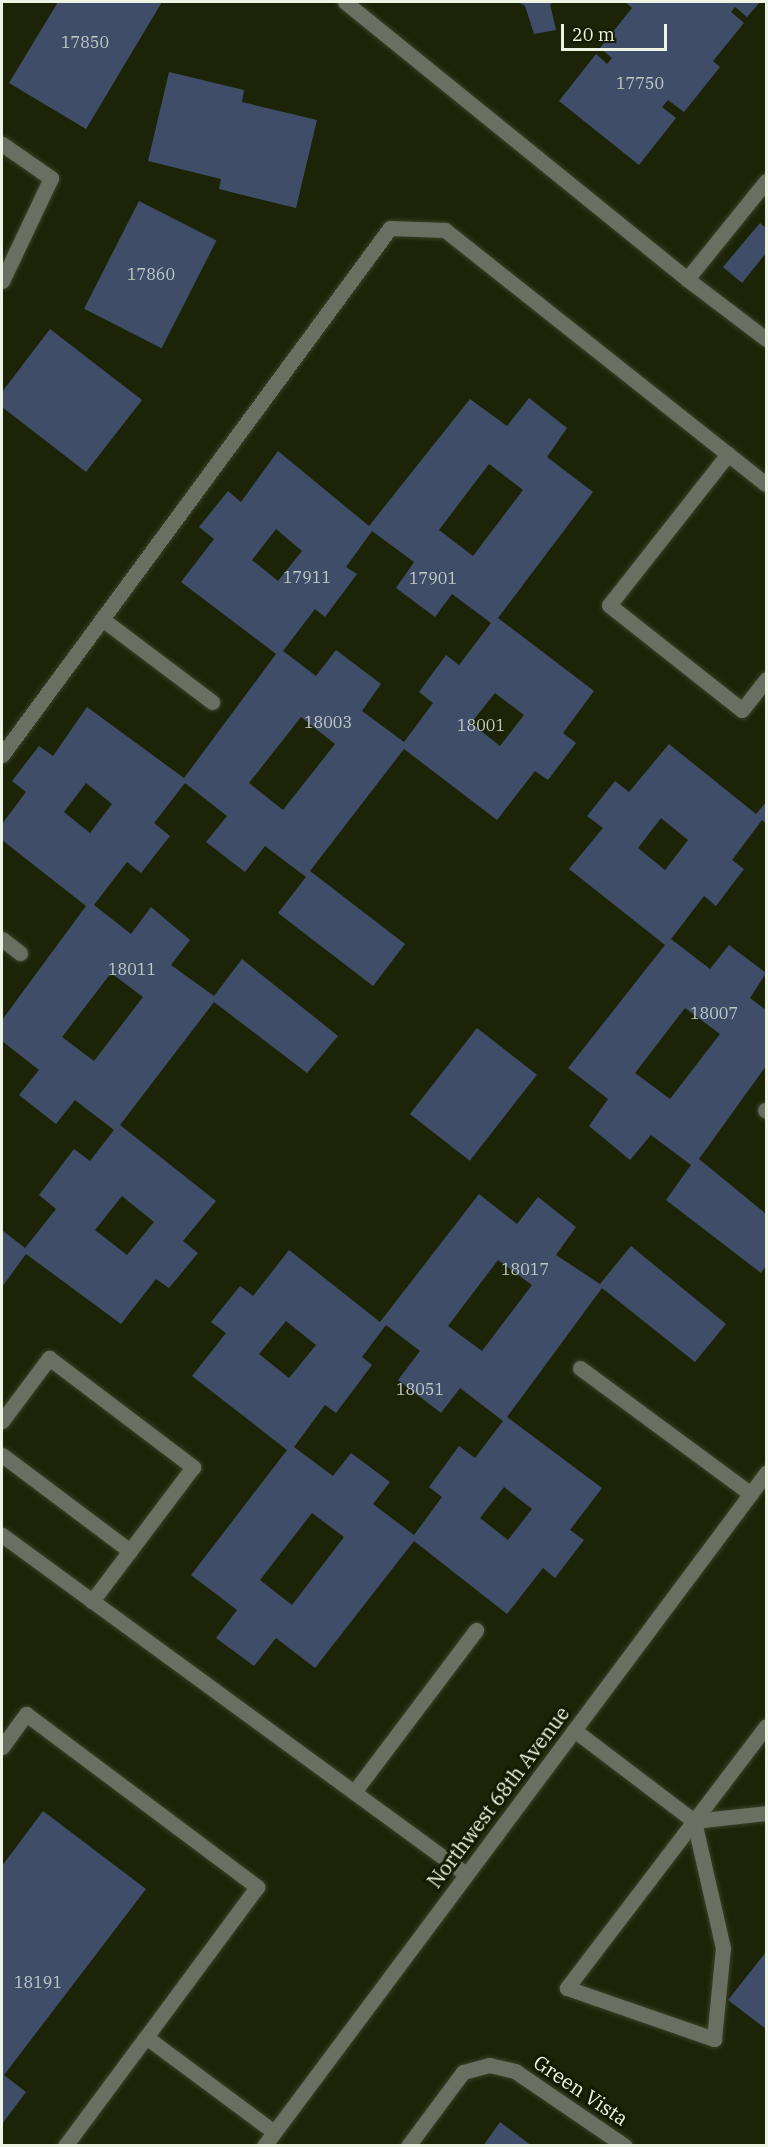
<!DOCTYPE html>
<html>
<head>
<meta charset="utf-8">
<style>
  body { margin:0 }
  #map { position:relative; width:768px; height:2147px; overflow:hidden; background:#1c2408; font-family:"IBM Plex Serif",serif }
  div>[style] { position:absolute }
  .building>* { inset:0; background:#404d68; transform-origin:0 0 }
  .roads { filter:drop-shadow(0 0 2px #394127) drop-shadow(0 0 2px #394127) }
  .service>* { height:15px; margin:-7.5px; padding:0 7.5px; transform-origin:7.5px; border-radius:7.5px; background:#6a6f62 }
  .minor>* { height:15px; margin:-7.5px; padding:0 7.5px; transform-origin:7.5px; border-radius:7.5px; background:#6a6f62 }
  .tertiary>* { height:15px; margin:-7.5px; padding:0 7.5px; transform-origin:7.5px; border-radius:7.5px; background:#6a6f62 }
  span { translate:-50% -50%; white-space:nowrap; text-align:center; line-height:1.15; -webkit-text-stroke:6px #131b01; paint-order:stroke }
  .number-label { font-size:16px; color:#c2cac4 }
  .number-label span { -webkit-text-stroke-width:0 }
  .street-label { font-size:20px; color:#edf4e3 }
  .frame { position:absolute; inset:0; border:3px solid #edf4e3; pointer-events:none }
  .scale { position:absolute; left:561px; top:24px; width:106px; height:27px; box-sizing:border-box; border:3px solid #edf4e3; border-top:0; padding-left:8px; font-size:18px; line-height:21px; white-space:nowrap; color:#edf4e3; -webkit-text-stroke:4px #131b01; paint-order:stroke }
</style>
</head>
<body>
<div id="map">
  <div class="building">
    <div style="clip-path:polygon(58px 2px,162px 2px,86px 129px,9px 83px)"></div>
    <div style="clip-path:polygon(518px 2px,557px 2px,550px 4px,556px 30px,534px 34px,525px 6px)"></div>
    <div style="clip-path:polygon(625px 2px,760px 2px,747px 17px,735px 7px,731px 12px,744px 23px,713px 61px,720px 67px,684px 112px,668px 100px,662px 107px,676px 118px,639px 165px,559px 101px,596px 54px,607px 64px,612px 58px,600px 48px,632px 8px)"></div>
    <div style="clip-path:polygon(169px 72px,244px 90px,242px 102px,317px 120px,296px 208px,219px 189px,221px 179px,148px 161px)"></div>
    <div style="left:139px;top:201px;width:87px;height:121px;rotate:27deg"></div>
    <div style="clip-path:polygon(760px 223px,766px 228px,766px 253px,742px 283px,723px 267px)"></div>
    <div style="clip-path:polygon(50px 329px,142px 400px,86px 472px,2px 407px,2px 392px)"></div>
    <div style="clip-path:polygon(evenodd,529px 398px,567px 428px,547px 457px,593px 492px,498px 618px,594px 691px,563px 733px,576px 743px,548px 780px,535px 771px,497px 820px,404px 749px,310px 871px,405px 944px,373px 986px,278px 913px,306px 877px,265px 846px,245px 872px,206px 842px,227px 816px,185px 783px,154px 823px,170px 836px,141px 873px,127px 862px,94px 905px,131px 934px,151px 907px,190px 940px,171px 965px,214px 996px,242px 959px,338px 1036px,307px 1073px,214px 1002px,120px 1125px,216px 1201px,183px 1241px,198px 1253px,169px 1288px,156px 1279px,121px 1324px,26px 1254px,2px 1287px,2px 1230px,25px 1248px,56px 1209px,39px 1195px,74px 1149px,90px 1161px,114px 1130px,75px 1100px,56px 1124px,19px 1095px,39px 1070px,2px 1041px,2px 1020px,86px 906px,2px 840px,2px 824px,26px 792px,12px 781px,39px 746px,53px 756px,87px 707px,184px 778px,276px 654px,181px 582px,214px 539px,199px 527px,228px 491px,241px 502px,278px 451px,369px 526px,470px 399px,507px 426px,529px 398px,489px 464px,523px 490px,473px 556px,439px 530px,489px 464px,529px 398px,276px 529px,302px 551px,278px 581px,252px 560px,276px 529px,529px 398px,372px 531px,414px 562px,396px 588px,435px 617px,452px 594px,491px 623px,459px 665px,446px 655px,419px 692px,433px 703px,404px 742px,362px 711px,381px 684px,336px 650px,316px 676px,283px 651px,315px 609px,325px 617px,357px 574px,346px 567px,372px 531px,529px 398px,495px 693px,524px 715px,500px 746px,471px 723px,495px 693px,529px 398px,301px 717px,335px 744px,283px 810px,249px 783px,301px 717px,529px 398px,86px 783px,112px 804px,90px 833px,64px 812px,86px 783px,529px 398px,111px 973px,143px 997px,94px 1061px,62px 1037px,111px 973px,529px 398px,122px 1196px,154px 1222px,127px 1255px,95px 1230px,122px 1196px)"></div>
    <div style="clip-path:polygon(evenodd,669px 744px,756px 814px,766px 802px,766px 824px,762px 820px,732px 860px,744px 869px,716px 906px,704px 896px,671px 939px,710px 969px,729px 945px,766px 973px,750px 998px,766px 1010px,766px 1066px,699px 1159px,766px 1214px,766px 1266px,761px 1273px,666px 1200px,691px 1165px,651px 1135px,630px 1160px,589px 1126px,608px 1099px,568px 1068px,665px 945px,569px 869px,603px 828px,587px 816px,615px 781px,629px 792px,669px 744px,661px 818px,688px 840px,665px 870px,638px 848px,661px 818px,669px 744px,685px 1008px,720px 1034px,670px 1099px,635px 1073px,685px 1008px)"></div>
    <div style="left:477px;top:1028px;width:76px;height:109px;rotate:38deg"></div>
    <div style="clip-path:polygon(evenodd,479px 1194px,517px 1224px,538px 1197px,576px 1227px,556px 1255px,600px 1284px,631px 1246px,726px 1324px,695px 1362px,602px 1288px,507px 1417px,602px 1488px,570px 1530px,584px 1540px,555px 1578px,543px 1568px,507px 1614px,414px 1541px,315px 1668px,276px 1638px,254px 1666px,216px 1638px,237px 1610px,191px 1575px,287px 1450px,192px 1376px,226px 1333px,211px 1322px,240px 1286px,253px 1296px,289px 1250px,380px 1322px,479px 1194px,498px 1260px,532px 1285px,482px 1351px,448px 1326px,498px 1260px,479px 1194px,286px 1321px,316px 1345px,289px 1378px,259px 1354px,286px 1321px,479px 1194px,386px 1325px,420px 1351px,398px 1380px,441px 1413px,460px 1388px,503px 1421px,475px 1458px,459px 1446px,429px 1487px,442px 1497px,414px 1535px,373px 1504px,390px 1482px,351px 1453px,333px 1476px,294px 1447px,325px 1405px,336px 1413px,372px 1365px,362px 1357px,386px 1325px,479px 1194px,504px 1487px,532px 1509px,508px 1540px,480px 1518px,504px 1487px,479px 1194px,312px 1513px,344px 1537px,292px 1605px,260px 1580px,312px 1513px)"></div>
    <div style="clip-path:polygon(43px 1811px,146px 1889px,4px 2075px,26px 2092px,2px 2124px,2px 1866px)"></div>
    <div style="clip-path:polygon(766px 1952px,766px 2029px,728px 2000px)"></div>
    <div style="clip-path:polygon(500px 2122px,532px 2146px,483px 2146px)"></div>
  </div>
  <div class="roads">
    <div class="service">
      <div style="left:728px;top:454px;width:192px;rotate:128.2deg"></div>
      <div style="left:609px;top:605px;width:169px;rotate:38.3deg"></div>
      <div style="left:742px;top:710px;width:39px;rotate:-52deg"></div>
      <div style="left:102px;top:619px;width:138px;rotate:37deg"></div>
      <div style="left:2px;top:939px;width:23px;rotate:38deg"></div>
      <div style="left:765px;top:1110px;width:1px;rotate:45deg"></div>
      <div style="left:580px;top:1368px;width:212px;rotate:36.4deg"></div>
      <div style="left:2px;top:1421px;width:79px;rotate:-53.3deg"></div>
      <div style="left:49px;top:1358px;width:181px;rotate:37.1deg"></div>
      <div style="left:193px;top:1467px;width:168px;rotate:127deg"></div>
      <div style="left:2px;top:1455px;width:160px;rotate:36.9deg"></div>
      <div style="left:574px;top:1730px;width:151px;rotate:37.2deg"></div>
      <div style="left:694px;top:1821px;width:210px;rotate:127.3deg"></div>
      <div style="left:567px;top:1988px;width:156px;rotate:19.1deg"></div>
      <div style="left:714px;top:2039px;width:91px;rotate:-84.4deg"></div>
      <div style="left:723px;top:1948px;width:130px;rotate:-102.9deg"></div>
      <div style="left:2px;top:1747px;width:41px;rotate:-54deg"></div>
      <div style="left:26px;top:1714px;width:289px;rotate:36.8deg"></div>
      <div style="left:257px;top:1887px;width:187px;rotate:126.5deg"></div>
      <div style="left:354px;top:1792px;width:203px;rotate:-53deg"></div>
      <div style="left:694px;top:1821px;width:119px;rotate:-52.8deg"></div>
      <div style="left:694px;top:1821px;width:72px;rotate:-6.3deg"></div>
      <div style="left:65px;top:2146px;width:136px;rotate:-53.4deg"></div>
      <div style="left:146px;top:2037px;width:159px;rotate:36.6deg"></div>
      <div style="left:408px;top:2146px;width:92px;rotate:-53.4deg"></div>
      <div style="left:463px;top:2072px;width:27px;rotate:-15deg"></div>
      <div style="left:489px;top:2065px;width:27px;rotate:13deg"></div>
      <div style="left:515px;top:2071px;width:133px;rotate:34.3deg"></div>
    </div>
    <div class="minor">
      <div style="left:345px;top:2px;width:440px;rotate:39deg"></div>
      <div style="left:687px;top:279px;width:99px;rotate:37.2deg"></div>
      <div style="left:2px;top:144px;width:60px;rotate:34.8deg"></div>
      <div style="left:51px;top:178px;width:114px;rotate:115.4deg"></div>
      <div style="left:687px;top:279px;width:126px;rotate:-51.1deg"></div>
      <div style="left:2px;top:755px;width:654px;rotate:-53.64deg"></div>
      <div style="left:390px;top:228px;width:55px;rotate:2.1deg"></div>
      <div style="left:445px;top:230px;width:409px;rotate:38.4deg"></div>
      <div style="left:2px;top:1535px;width:575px;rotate:36.15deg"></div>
    </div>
    <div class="tertiary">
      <div style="left:264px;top:2146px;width:840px;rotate:-53.28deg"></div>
    </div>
  </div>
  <div class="number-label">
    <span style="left:85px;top:42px">17850</span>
    <span style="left:640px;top:83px">17750</span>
    <span style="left:151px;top:274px">17860</span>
    <span style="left:307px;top:577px">17911</span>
    <span style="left:433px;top:578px">17901</span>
    <span style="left:328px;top:722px">18003</span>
    <span style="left:481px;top:725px">18001</span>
    <span style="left:132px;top:969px">18011</span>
    <span style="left:714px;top:1013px">18007</span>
    <span style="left:525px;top:1269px">18017</span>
    <span style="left:420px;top:1389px">18051</span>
    <span style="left:38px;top:1982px">18191</span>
  </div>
  <div class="street-label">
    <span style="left:498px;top:1797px;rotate:-53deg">Northwest 68th Avenue</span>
    <span style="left:581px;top:2090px;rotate:34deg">Green Vista</span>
  </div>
  <div class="frame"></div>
  <div class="scale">20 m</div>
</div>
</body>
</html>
